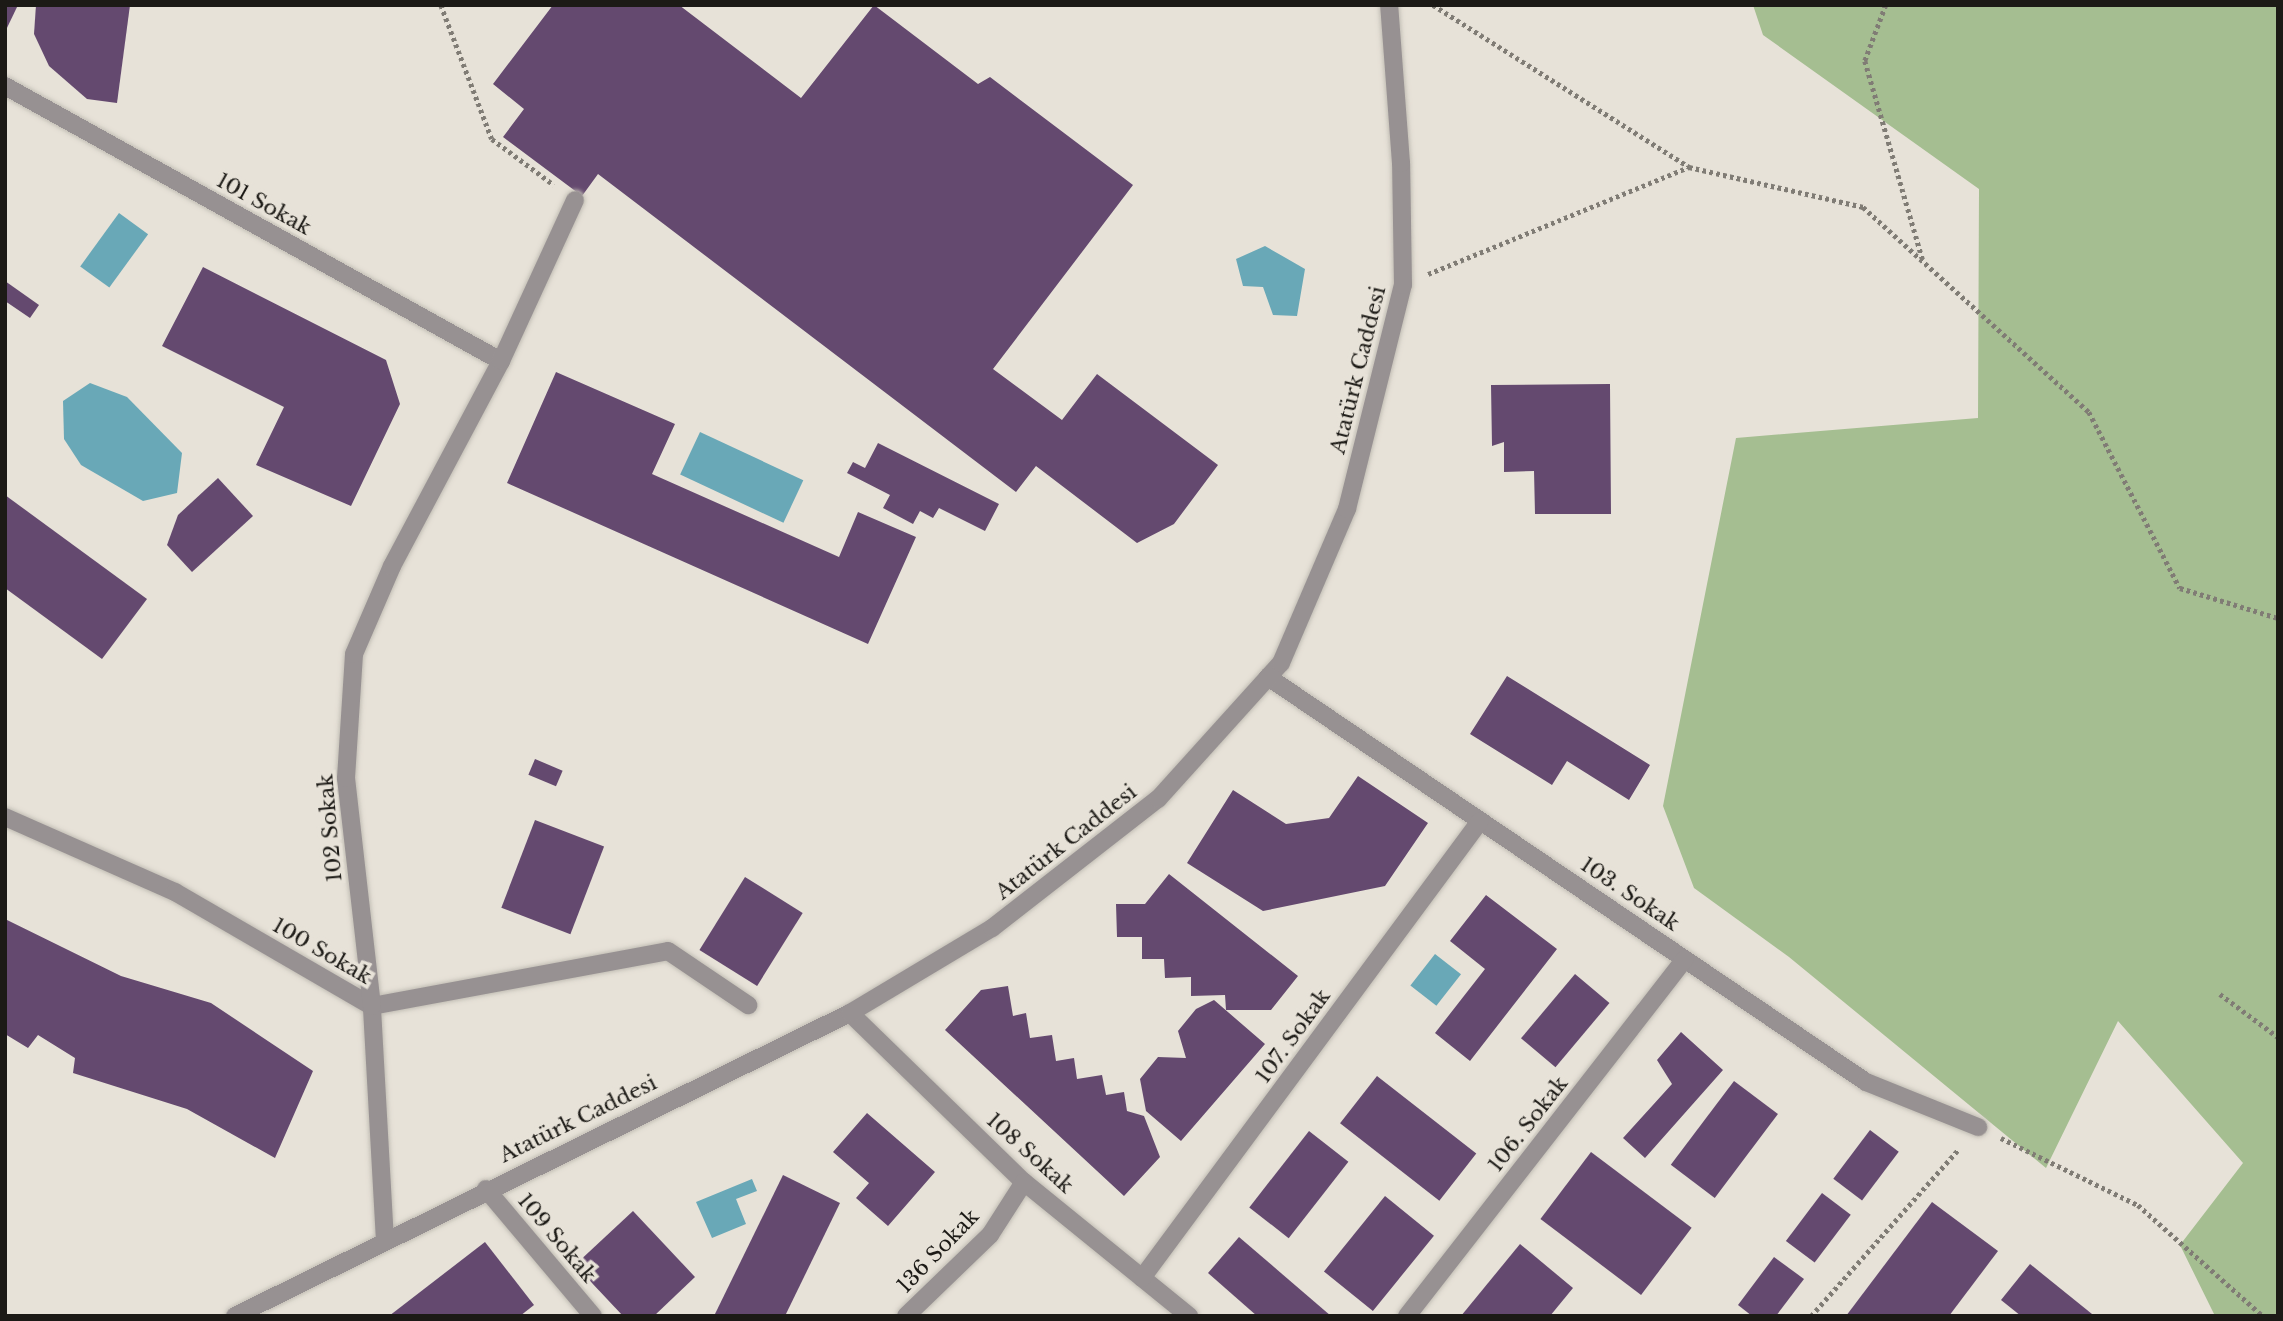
<!DOCTYPE html>
<html>
<head>
<meta charset="utf-8">
<style>
  body { margin:0 }
  #map { position:relative; width:2283px; height:1321px; overflow:hidden; background:#e7e2d8; font-family:"Libre Baskerville",serif }
  div>[style] { position:absolute }
  .green>* { inset:0; background:#a5be91 }
  .water>* { inset:0; background:#69a8b7; transform-origin:0 0 }
  .building>* { inset:0; background:#64496f; transform-origin:0 0 }
  .path>* { height:4.5px; margin-top:-2.25px; transform-origin:0; background:repeating-linear-gradient(90deg,#807c75 0 3.5px,transparent 0 7px) }
  .roads { filter:drop-shadow(0 0 2px #c2beb5) drop-shadow(0 0 2px #c2beb5) }
  .minor>* { height:18px; margin:-9px; padding:0 9px; transform-origin:9px; border-radius:9px; background:#979192 }
  span { translate:-50% -50%; white-space:nowrap; text-align:center; line-height:1.15; -webkit-text-stroke:7px #e7e2d8; paint-order:stroke }
  .street-label { font-size:21px; color:#1c1a16 }
  .frame { position:absolute; inset:0; border:7px solid #1c1a16; pointer-events:none }
</style>
</head>
<body>
<div id="map">
  <div class="green">
    <div style="clip-path:polygon(1753px 5px,2278px 5px,2278px 1316px,2215px 1316px,2180px 1245px,2243px 1163px,2118px 1021px,2046px 1168px,1789px 957px,1694px 888px,1663px 806px,1736px 438px,1978px 418px,1979px 189px,1763px 35px)"></div>
  </div>
  <div class="water">
    <div style="left:119px;top:213px;width:36px;height:66px;rotate:36deg"></div>
    <div style="clip-path:polygon(1265px 246px,1305px 269px,1297px 316px,1273px 315px,1263px 287px,1243px 286px,1236px 259px)"></div>
    <div style="clip-path:polygon(90px 383px,127px 397px,182px 453px,177px 493px,143px 501px,81px 465px,64px 439px,63px 401px)"></div>
    <div style="left:700px;top:432px;width:114px;height:47px;rotate:25deg"></div>
    <div style="left:1435px;top:954px;width:33px;height:40px;rotate:38deg"></div>
    <div style="clip-path:polygon(752px 1179px,757px 1191px,736px 1199px,746px 1224px,712px 1238px,696px 1202px)"></div>
  </div>
  <div class="building">
    <div style="clip-path:polygon(5px 5px,18px 5px,5px 32px)"></div>
    <div style="clip-path:polygon(36px 5px,130px 5px,117px 103px,87px 99px,49px 66px,34px 34px)"></div>
    <div style="clip-path:polygon(553px 5px,679px 5px,801px 98px,874px 5px,978px 84px,990px 77px,1133px 185px,993px 369px,1062px 420px,1097px 374px,1218px 465px,1174px 524px,1137px 543px,1036px 466px,1016px 492px,598px 174px,582px 196px,503px 137px,524px 109px,493px 84px)"></div>
    <div style="clip-path:polygon(203px 267px,386px 360px,400px 404px,351px 506px,256px 465px,284px 407px,162px 346px)"></div>
    <div style="clip-path:polygon(5px 281px,39px 305px,30px 318px,5px 301px)"></div>
    <div style="clip-path:polygon(556px 372px,675px 424px,652px 474px,839px 557px,858px 512px,916px 537px,868px 644px,507px 483px)"></div>
    <div style="clip-path:polygon(1610px 384px,1611px 514px,1535px 514px,1534px 471px,1504px 472px,1504px 442px,1492px 446px,1491px 385px)"></div>
    <div style="clip-path:polygon(878px 443px,999px 504px,985px 531px,939px 508px,933px 518px,920px 511px,913px 524px,883px 508px,890px 495px,847px 473px,853px 462px,865px 468px)"></div>
    <div style="clip-path:polygon(218px 478px,253px 516px,192px 572px,167px 545px,178px 515px)"></div>
    <div style="clip-path:polygon(5px 495px,147px 599px,102px 659px,5px 588px)"></div>
    <div style="clip-path:polygon(1507px 676px,1650px 765px,1629px 800px,1567px 761px,1552px 785px,1470px 734px)"></div>
    <div style="left:535px;top:759px;width:30px;height:17px;rotate:23deg"></div>
    <div style="clip-path:polygon(1358px 776px,1428px 823px,1385px 886px,1263px 911px,1187px 863px,1233px 790px,1286px 824px,1329px 818px)"></div>
    <div style="left:535px;top:820px;width:74px;height:94px;rotate:21deg"></div>
    <div style="clip-path:polygon(1169px 874px,1298px 976px,1271px 1010px,1226px 1010px,1225px 995px,1191px 996px,1191px 977px,1165px 978px,1164px 959px,1142px 959px,1142px 937px,1117px 937px,1116px 904px,1145px 904px)"></div>
    <div style="left:745px;top:877px;width:68px;height:86px;rotate:32deg"></div>
    <div style="clip-path:polygon(1486px 895px,1557px 949px,1470px 1061px,1435px 1033px,1485px 969px,1450px 941px)"></div>
    <div style="clip-path:polygon(5px 919px,121px 976px,211px 1003px,313px 1071px,275px 1158px,187px 1109px,73px 1073px,75px 1058px,38px 1035px,28px 1048px,5px 1034px)"></div>
    <div style="left:1575px;top:974px;width:45px;height:84px;rotate:40deg"></div>
    <div style="clip-path:polygon(1008px 986px,1013px 1016px,1026px 1013px,1030px 1038px,1052px 1035px,1056px 1061px,1074px 1058px,1077px 1079px,1102px 1075px,1106px 1095px,1124px 1092px,1127px 1111px,1144px 1116px,1160px 1157px,1124px 1196px,945px 1030px,981px 990px)"></div>
    <div style="clip-path:polygon(1214px 1000px,1265px 1044px,1181px 1141px,1146px 1111px,1140px 1079px,1158px 1057px,1186px 1058px,1178px 1031px,1196px 1009px)"></div>
    <div style="clip-path:polygon(1681px 1032px,1723px 1070px,1645px 1158px,1623px 1138px,1672px 1084px,1657px 1060px)"></div>
    <div style="left:1377px;top:1076px;width:126px;height:60px;rotate:38deg"></div>
    <div style="left:1734px;top:1081px;width:55px;height:105px;rotate:37deg"></div>
    <div style="clip-path:polygon(867px 1113px,935px 1172px,888px 1226px,856px 1198px,869px 1183px,833px 1152px)"></div>
    <div style="left:1870px;top:1130px;width:36px;height:61px;rotate:37deg"></div>
    <div style="left:1309px;top:1131px;width:50px;height:97px;rotate:38deg"></div>
    <div style="left:1591px;top:1152px;width:126px;height:84px;rotate:37deg"></div>
    <div style="clip-path:polygon(783px 1175px,840px 1203px,785px 1316px,714px 1316px)"></div>
    <div style="left:1822px;top:1193px;width:36px;height:60px;rotate:37deg"></div>
    <div style="left:1385px;top:1196px;width:63px;height:97px;rotate:39deg"></div>
    <div style="clip-path:polygon(1932px 1202px,1998px 1251px,1949px 1316px,1846px 1316px)"></div>
    <div style="clip-path:polygon(633px 1211px,695px 1277px,654px 1316px,623px 1316px,575px 1265px)"></div>
    <div style="clip-path:polygon(1239px 1237px,1331px 1316px,1257px 1316px,1208px 1273px)"></div>
    <div style="clip-path:polygon(485px 1242px,534px 1305px,520px 1316px,389px 1316px)"></div>
    <div style="clip-path:polygon(1520px 1244px,1573px 1288px,1550px 1316px,1461px 1316px)"></div>
    <div style="clip-path:polygon(1774px 1257px,1804px 1279px,1776px 1316px,1752px 1316px,1738px 1305px)"></div>
    <div style="clip-path:polygon(2030px 1264px,2092px 1314px,2091px 1316px,2021px 1316px,2001px 1300px)"></div>
  </div>
  <div class="path">
    <div style="left:441px;top:5px;width:143px;rotate:69.2deg"></div>
    <div style="left:492px;top:139px;width:77px;rotate:36.6deg"></div>
    <div style="left:1433px;top:5px;width:303px;rotate:32.3deg"></div>
    <div style="left:1689px;top:167px;width:179px;rotate:12.9deg"></div>
    <div style="left:1863px;top:207px;width:305px;rotate:42.2deg"></div>
    <div style="left:2089px;top:412px;width:198px;rotate:62.7deg"></div>
    <div style="left:2180px;top:588px;width:102px;rotate:17deg"></div>
    <div style="left:1886px;top:5px;width:60px;rotate:110.6deg"></div>
    <div style="left:1865px;top:61px;width:208px;rotate:73.8deg"></div>
    <div style="left:1428px;top:274px;width:282px;rotate:-22.3deg"></div>
    <div style="left:2220px;top:994px;width:72px;rotate:36.6deg"></div>
    <div style="left:2001px;top:1138px;width:153px;rotate:26.1deg"></div>
    <div style="left:2138px;top:1205px;width:167px;rotate:41.6deg"></div>
    <div style="left:1811px;top:1316px;width:223px;rotate:-48.5deg"></div>
  </div>
  <div class="roads">
    <div class="minor">
      <div style="left:5px;top:86px;width:567px;rotate:29.01deg"></div>
      <div style="left:1268px;top:677px;width:722px;rotate:34.11deg"></div>
      <div style="left:1866px;top:1082px;width:121px;rotate:21.9deg"></div>
      <div style="left:5px;top:817px;width:186px;rotate:23.8deg"></div>
      <div style="left:175px;top:892px;width:228px;rotate:30.1deg"></div>
      <div style="left:372px;top:1006px;width:301px;rotate:-10.5deg"></div>
      <div style="left:668px;top:951px;width:97px;rotate:34deg"></div>
      <div style="left:850px;top:1013px;width:243px;rotate:44.2deg"></div>
      <div style="left:1024px;top:1182px;width:213px;rotate:39.1deg"></div>
      <div style="left:486px;top:1189px;width:166px;rotate:49.9deg"></div>
      <div style="left:385px;top:1241px;width:235px;rotate:-93.2deg"></div>
      <div style="left:372px;top:1006px;width:229px;rotate:-96.5deg"></div>
      <div style="left:346px;top:778px;width:124px;rotate:-86.3deg"></div>
      <div style="left:354px;top:654px;width:96px;rotate:-66.6deg"></div>
      <div style="left:392px;top:566px;width:232px;rotate:-62deg"></div>
      <div style="left:501px;top:361px;width:177px;rotate:-65.3deg"></div>
      <div style="left:1142px;top:1278px;width:568px;rotate:-53.51deg"></div>
      <div style="left:235px;top:1316px;width:686px;rotate:-26.23deg"></div>
      <div style="left:850px;top:1013px;width:165px;rotate:-30.9deg"></div>
      <div style="left:992px;top:928px;width:210px;rotate:-37.9deg"></div>
      <div style="left:1158px;top:799px;width:183px;rotate:-47.9deg"></div>
      <div style="left:1281px;top:663px;width:168px;rotate:-66.8deg"></div>
      <div style="left:1347px;top:509px;width:231px;rotate:-76deg"></div>
      <div style="left:1403px;top:285px;width:122px;rotate:-90.9deg"></div>
      <div style="left:1401px;top:163px;width:158px;rotate:-94.3deg"></div>
      <div style="left:906px;top:1316px;width:117px;rotate:-44deg"></div>
      <div style="left:990px;top:1235px;width:63px;rotate:-57.3deg"></div>
      <div style="left:1407px;top:1316px;width:452px;rotate:-52.1deg"></div>
    </div>
  </div>
  <div class="street-label">
    <span style="left:264px;top:204px;rotate:29deg">101 Sokak</span>
    <span style="left:1358px;top:370px;rotate:-76deg">Atatürk Caddesi</span>
    <span style="left:330px;top:828px;rotate:-95deg">102 Sokak</span>
    <span style="left:1066px;top:842px;rotate:-38deg">Atatürk Caddesi</span>
    <span style="left:1630px;top:894px;rotate:34deg">103. Sokak</span>
    <span style="left:322px;top:951px;rotate:30deg">100 Sokak</span>
    <span style="left:1293px;top:1036px;rotate:-54deg">107. Sokak</span>
    <span style="left:578px;top:1119px;rotate:-26deg">Atatürk Caddesi</span>
    <span style="left:1528px;top:1124px;rotate:-52deg">106. Sokak</span>
    <span style="left:1030px;top:1153px;rotate:42deg">108 Sokak</span>
    <span style="left:557px;top:1238px;rotate:50deg">109 Sokak</span>
    <span style="left:938px;top:1251px;rotate:-46deg">136 Sokak</span>
  </div>
  <div class="frame"></div>
</div>
</body>
</html>
